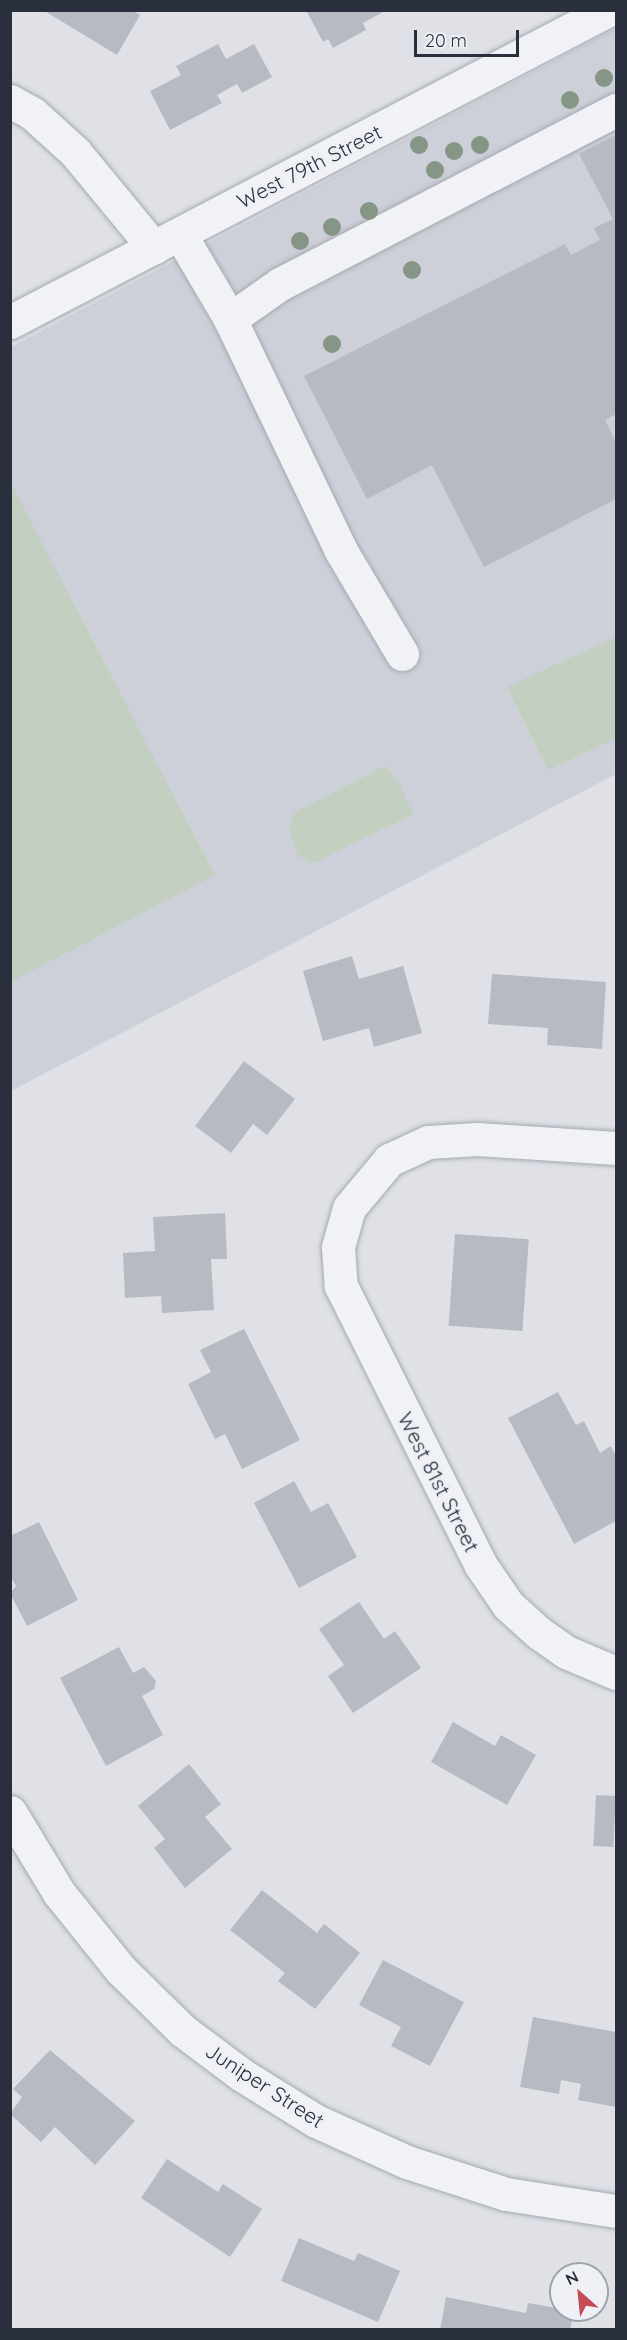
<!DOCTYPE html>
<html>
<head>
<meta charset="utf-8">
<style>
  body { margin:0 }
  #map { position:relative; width:627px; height:2340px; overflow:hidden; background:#dfe1e7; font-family:Quicksand,sans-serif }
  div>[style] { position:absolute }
  .built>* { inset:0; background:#cdd0d9 }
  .green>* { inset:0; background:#c3d0c1 }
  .building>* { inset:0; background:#b7bac3; transform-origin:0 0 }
  .roads { filter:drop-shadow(0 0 2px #a5a8b1) drop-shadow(0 0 2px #a5a8b1) }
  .minor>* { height:33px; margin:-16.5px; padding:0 16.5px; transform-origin:16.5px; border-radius:16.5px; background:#f1f2f6 }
  .trees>* { width:18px; height:18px; margin:-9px; border-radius:50%; background:#859686 }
  span { translate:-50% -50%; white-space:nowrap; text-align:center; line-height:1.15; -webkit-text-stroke:6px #eef0f5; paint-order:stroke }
  .street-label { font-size:21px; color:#292f3d }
  .frame { position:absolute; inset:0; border:12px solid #292f3d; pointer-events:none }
  .north { position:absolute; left:549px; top:2262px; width:60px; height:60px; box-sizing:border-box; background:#eef0f5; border:2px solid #9fa3ab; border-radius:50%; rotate:333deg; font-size:16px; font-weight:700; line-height:24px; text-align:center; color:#292f3d }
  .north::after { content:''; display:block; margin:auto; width:21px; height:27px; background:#c44c55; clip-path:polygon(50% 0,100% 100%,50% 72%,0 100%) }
  .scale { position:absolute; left:414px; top:30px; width:105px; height:27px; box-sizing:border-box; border:3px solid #292f3d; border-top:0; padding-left:8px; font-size:18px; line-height:21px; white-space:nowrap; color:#292f3d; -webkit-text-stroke:4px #eef0f5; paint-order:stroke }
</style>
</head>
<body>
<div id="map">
  <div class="built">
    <div style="clip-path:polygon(616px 28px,616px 774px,11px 1091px,11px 347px)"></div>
  </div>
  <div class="green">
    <div style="clip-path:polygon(11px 483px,215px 875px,11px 982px,10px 982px)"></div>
    <div style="clip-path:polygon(616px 637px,616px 738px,548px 770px,507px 687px)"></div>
    <div style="clip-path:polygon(385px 766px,399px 782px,413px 814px,314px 863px,298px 856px,289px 830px,295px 812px)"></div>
  </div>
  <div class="building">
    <div style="clip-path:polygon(43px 10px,132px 10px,140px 15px,117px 55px)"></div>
    <div style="clip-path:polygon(306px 10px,387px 10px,363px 23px,366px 30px,333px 48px,328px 39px,323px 42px)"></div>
    <div style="clip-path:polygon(218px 44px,226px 59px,254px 44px,272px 77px,242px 93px,237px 84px,217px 95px,222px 103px,170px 130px,150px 91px,181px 75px,176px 66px)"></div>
    <div style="clip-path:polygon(616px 135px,616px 414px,605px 420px,616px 443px,616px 499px,484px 567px,432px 465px,367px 499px,304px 376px,565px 244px,571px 255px,600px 240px,594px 228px,613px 219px,579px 154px)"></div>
    <div style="clip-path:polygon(352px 956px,359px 979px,403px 966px,422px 1033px,374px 1047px,369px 1028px,323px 1041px,303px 971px)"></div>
    <div style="clip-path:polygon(492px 974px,606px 982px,602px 1049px,547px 1045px,548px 1028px,488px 1024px)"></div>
    <div style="clip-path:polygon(244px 1061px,295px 1099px,267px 1135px,253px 1124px,231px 1153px,195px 1126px)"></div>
    <div style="clip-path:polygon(225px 1213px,227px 1259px,211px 1259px,214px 1310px,162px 1313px,161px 1296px,125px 1298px,123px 1253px,155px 1251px,153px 1217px)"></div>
    <div style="left:455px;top:1234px;width:74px;height:92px;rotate:4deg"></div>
    <div style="clip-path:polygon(244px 1329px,300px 1440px,242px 1469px,225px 1434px,215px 1439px,188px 1384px,211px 1372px,200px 1350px)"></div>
    <div style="clip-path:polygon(558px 1392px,576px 1425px,584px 1421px,600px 1453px,611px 1446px,616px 1456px,616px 1521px,574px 1544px,508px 1418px)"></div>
    <div style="clip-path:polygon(294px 1481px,311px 1512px,328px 1503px,357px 1557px,299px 1588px,254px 1503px)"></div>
    <div style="clip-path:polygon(39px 1522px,78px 1600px,27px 1626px,10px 1593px,16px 1586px,10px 1576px,10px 1536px)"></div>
    <div style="clip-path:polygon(359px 1602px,384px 1639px,395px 1631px,421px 1668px,353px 1713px,328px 1676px,344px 1665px,319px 1629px)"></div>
    <div style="clip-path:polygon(119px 1647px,133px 1673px,144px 1667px,156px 1681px,154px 1689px,142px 1696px,163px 1735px,106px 1766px,60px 1678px)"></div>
    <div style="clip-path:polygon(453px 1722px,495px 1746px,501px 1735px,536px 1755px,507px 1805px,431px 1762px)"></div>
    <div style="clip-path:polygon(189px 1764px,221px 1804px,205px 1817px,232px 1849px,185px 1888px,154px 1848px,165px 1839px,138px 1806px)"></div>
    <div style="left:596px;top:1795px;width:20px;height:51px;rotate:3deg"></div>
    <div style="clip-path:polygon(262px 1890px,317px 1933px,324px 1924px,360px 1953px,315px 2009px,278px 1981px,285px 1973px,230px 1930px)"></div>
    <div style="clip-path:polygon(383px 1960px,464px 2002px,430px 2066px,391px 2046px,401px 2027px,359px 2005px)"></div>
    <div style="clip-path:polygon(533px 2017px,616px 2032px,616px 2107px,578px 2100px,581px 2084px,561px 2080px,559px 2094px,520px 2087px)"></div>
    <div style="clip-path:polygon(50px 2050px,135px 2121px,95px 2165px,55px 2127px,41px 2142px,10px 2114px,22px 2097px,13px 2089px)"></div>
    <div style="clip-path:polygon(167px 2159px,218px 2192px,223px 2184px,262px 2209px,230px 2257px,141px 2198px)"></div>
    <div style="clip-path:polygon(299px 2238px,354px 2261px,358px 2253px,400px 2271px,378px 2322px,281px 2281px)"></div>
    <div style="clip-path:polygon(446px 2297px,526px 2313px,528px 2303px,574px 2311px,570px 2330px,440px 2330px)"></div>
  </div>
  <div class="roads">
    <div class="minor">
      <div style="left:10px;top:101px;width:25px;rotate:29deg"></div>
      <div style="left:32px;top:113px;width:58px;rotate:42.2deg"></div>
      <div style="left:75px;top:152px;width:124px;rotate:50.5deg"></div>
      <div style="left:180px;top:234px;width:99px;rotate:59.5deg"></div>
      <div style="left:230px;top:319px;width:255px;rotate:64.4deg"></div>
      <div style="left:340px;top:549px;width:122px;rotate:59.4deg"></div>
      <div style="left:230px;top:319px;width:61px;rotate:-35deg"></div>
      <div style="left:280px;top:284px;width:378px;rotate:-27.4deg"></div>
      <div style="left:10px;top:322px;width:674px;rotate:-27.55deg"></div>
      <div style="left:616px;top:1148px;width:139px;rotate:-176.3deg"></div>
      <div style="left:477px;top:1139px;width:49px;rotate:176.5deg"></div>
      <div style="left:428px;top:1142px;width:43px;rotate:155.2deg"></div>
      <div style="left:389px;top:1160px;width:62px;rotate:129.8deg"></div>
      <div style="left:349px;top:1208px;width:41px;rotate:105.8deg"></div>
      <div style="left:338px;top:1247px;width:39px;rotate:86deg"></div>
      <div style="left:341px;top:1286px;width:311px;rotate:63.4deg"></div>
      <div style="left:480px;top:1564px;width:50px;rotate:55.7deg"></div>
      <div style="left:508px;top:1605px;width:42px;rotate:42.1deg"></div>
      <div style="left:539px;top:1633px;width:33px;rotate:35deg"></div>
      <div style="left:566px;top:1652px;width:54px;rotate:22.8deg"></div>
      <div style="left:10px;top:1812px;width:95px;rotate:58.8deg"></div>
      <div style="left:59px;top:1893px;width:99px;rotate:51.2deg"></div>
      <div style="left:121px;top:1970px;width:86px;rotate:44.5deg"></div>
      <div style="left:182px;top:2030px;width:75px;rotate:36.9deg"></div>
      <div style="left:242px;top:2075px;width:87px;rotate:31.9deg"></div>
      <div style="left:316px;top:2121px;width:100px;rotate:24.3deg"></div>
      <div style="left:407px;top:2162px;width:104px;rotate:17.9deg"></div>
      <div style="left:506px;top:2194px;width:111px;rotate:8.8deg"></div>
    </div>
  </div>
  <div class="trees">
    <div style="left:604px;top:78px"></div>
    <div style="left:570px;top:100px"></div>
    <div style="left:419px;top:145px"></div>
    <div style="left:480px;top:145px"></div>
    <div style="left:454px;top:151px"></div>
    <div style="left:435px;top:170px"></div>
    <div style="left:369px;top:211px"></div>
    <div style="left:332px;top:227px"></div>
    <div style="left:300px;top:241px"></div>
    <div style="left:412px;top:270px"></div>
    <div style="left:332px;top:344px"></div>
  </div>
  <div class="street-label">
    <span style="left:309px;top:166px;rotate:-27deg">West 79th Street</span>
    <span style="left:439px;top:1482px;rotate:63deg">West 81st Street</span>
    <span style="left:265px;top:2085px;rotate:33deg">Juniper Street</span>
  </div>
  <div class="frame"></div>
  <div class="north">N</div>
  <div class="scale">20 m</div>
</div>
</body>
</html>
